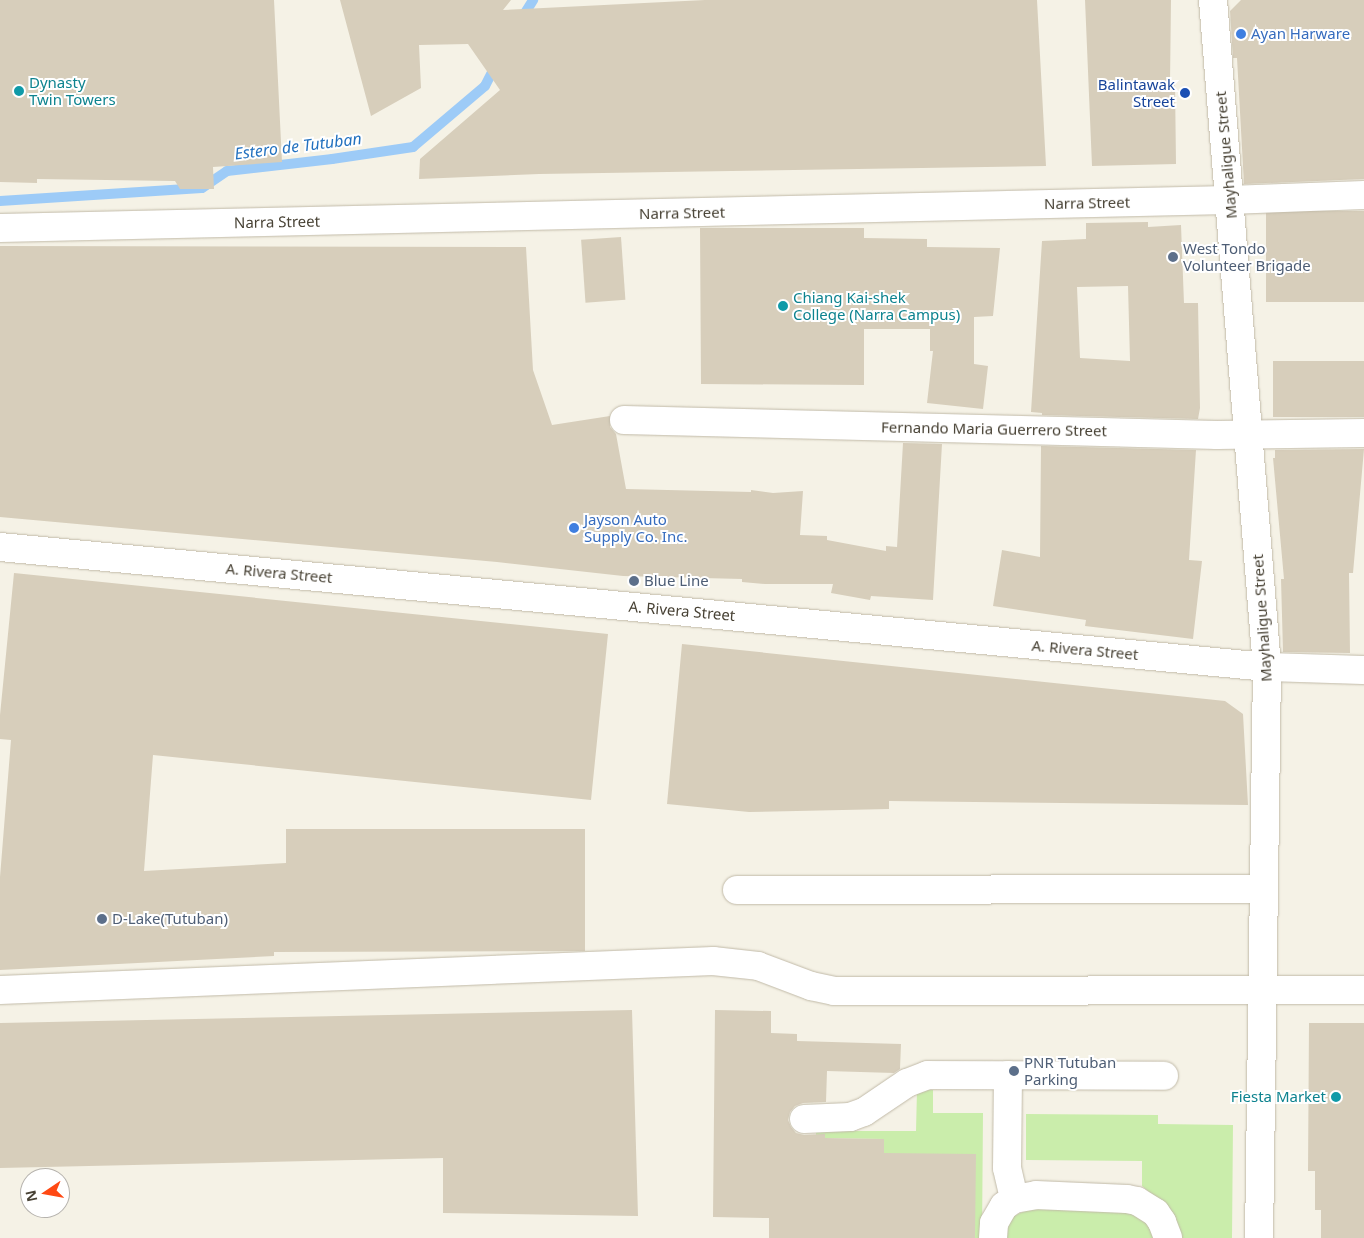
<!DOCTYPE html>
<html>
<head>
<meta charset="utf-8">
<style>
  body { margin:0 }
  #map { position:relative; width:1364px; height:1238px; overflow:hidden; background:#f5f2e6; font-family:"Noto Sans",sans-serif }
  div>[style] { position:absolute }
  .green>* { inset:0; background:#caedab }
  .stream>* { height:10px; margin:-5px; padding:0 5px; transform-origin:5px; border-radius:5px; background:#9dcbf7 }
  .building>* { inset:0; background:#d7cebb; transform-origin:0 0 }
  .roads { filter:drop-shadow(0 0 1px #c1baa8) drop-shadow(0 0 1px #c1baa8) }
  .minor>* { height:28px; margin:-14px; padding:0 14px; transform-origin:14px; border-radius:14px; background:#fff }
  .dots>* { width:14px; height:14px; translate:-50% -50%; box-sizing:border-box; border:2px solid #fff; border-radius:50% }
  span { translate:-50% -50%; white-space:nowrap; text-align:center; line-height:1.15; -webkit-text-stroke:4px #fff; paint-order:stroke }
  .shop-label { font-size:15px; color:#366cbe }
  .left { translate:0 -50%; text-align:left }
  .culture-label { font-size:15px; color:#0d838f }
  .right { translate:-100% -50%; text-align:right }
  .transit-label { font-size:15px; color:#164399 }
  .street-label { font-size:15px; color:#484235 }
  .service-label { font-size:15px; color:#4e5e75 }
  .water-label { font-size:16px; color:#2371bf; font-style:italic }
  .north { position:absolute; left:20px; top:1168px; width:50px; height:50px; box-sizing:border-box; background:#fff; border:1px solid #b6b3ae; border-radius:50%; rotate:258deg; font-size:14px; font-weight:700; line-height:20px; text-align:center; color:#484235 }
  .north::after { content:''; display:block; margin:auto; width:18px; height:22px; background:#ff4913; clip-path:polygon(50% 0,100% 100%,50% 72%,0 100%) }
</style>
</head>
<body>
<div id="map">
  <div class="green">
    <div style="clip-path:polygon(917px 1090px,933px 1090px,933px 1113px,983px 1113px,982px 1238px,975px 1238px,884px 1153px,884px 1139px,816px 1138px,816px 1131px,916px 1131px)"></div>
    <div style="clip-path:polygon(1026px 1114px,1158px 1115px,1158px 1124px,1233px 1125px,1232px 1238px,1178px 1238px,1163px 1204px,1142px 1186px,1142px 1161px,1026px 1160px)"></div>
    <div style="clip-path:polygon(1029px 1209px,1127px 1211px,1146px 1221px,1155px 1238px,1006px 1238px,1009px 1223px,1014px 1216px)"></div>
  </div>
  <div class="stream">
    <div style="left:520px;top:21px;width:25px;rotate:-58deg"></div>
    <div style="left:0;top:201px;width:202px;rotate:-3.7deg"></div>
    <div style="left:202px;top:188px;width:30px;rotate:-34deg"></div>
    <div style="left:227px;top:171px;width:106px;rotate:-6.5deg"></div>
    <div style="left:332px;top:159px;width:82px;rotate:-8.4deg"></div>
    <div style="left:413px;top:147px;width:94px;rotate:-40.3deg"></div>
    <div style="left:485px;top:86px;width:25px;rotate:-63deg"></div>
  </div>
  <div class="building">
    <div style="clip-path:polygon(0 0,274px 0,282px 162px,213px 167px,214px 189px,180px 189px,175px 181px,37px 179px,37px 183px,0 182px)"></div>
    <div style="clip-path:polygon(340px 0,511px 0,503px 10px,705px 0,1037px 0,1046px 166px,539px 174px,419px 179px,420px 159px,500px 90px,468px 44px,419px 45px,421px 88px,371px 116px)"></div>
    <div style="clip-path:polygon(1085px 0,1171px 0,1170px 83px,1175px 83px,1176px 164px,1092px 166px)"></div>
    <div style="clip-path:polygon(1241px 0,1364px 0,1364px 179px,1244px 184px,1237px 58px,1233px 58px,1230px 11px)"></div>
    <div style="left:1364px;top:211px;width:91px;height:98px;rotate:90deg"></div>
    <div style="clip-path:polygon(evenodd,1148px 222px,1148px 227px,1181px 225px,1184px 303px,1198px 303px,1200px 408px,1198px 419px,1042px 415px,1042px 413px,1031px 412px,1042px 241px,1086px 239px,1086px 223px,1148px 222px,1128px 286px,1130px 361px,1080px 358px,1077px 287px,1128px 286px)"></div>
    <div style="clip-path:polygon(700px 228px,864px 228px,864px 238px,927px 239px,927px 247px,1000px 248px,993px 316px,974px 317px,974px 364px,988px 366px,983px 409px,927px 403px,933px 351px,930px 351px,930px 329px,864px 329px,864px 385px,701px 384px)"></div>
    <div style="left:621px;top:237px;width:63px;height:40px;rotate:86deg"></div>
    <div style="clip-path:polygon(0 246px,526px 247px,533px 370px,552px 425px,610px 416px,610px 427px,616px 434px,626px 489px,751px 492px,751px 490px,773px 493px,803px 491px,800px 535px,827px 536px,827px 540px,886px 551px,886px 546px,897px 547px,903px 443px,942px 444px,933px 600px,871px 596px,870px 600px,831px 593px,833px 584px,765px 584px,742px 582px,742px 579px,623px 576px,497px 562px,0 517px)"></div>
    <div style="left:1364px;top:361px;width:56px;height:91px;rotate:90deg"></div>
    <div style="clip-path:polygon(1041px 446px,1196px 450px,1189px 560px,1202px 561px,1193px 639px,1085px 626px,1086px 620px,993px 606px,1002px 550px,1040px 557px)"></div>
    <div style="clip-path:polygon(1364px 449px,1353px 573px,1349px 573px,1350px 653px,1283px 652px,1281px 579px,1284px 579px,1273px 458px,1275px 458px,1275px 450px)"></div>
    <div style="clip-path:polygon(14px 573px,608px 634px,591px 800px,153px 755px,144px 871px,286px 863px,286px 829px,585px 829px,585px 951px,274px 952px,274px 956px,0 970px,0 877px,11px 740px,0 739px,0 715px)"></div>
    <div style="clip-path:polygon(682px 644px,1225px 701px,1243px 714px,1248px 805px,889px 801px,889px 809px,749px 812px,667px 804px)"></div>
    <div style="clip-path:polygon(632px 1010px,638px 1216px,443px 1213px,443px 1158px,0 1168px,0 1023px)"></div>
    <div style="clip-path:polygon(715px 1010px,771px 1011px,771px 1033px,797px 1034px,797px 1041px,901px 1044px,900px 1069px,894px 1073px,827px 1071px,826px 1102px,803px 1103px,795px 1106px,790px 1112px,788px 1120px,791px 1127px,796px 1133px,804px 1135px,825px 1134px,825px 1138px,884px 1139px,884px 1153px,976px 1154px,975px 1238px,769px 1238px,769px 1218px,713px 1217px)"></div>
    <div style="clip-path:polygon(1309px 1023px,1364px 1023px,1364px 1238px,1321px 1238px,1321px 1210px,1315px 1210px,1315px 1171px,1308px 1171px)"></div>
  </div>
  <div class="roads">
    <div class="minor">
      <div style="left:1213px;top:0;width:669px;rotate:85.37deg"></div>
      <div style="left:1267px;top:667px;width:571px;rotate:90.8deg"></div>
      <div style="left:0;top:228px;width:1229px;rotate:-1.31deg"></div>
      <div style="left:1229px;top:200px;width:135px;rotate:-2.1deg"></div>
      <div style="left:624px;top:420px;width:593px;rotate:1.45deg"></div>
      <div style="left:1217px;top:435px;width:147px;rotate:-0.8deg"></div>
      <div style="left:0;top:547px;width:1273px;rotate:5.41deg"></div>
      <div style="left:1267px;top:667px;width:97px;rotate:1.8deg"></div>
      <div style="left:737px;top:890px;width:527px;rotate:-0.11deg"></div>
      <div style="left:0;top:990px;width:714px;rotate:-2.33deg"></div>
      <div style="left:713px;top:961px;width:45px;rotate:6.3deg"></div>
      <div style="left:758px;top:966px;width:57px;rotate:20.7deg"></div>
      <div style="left:811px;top:986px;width:24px;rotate:12deg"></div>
      <div style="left:834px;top:991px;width:530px;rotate:-0.11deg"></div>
      <div style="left:1008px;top:1075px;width:93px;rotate:90.6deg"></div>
      <div style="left:1007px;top:1168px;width:32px;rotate:77deg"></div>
      <div style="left:804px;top:1119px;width:46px;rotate:-2.5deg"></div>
      <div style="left:850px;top:1117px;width:15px;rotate:-20deg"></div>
      <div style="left:864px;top:1112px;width:52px;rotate:-34deg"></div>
      <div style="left:907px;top:1083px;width:22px;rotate:-21deg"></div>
      <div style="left:928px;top:1075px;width:236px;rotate:0.2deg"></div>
      <div style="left:993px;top:1238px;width:15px;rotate:-86deg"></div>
      <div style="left:994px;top:1223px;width:20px;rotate:-60deg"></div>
      <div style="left:1004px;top:1206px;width:12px;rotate:-35deg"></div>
      <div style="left:1014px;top:1199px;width:22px;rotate:-10deg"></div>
      <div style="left:1036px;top:1195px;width:91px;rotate:2.5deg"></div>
      <div style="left:1127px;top:1199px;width:10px;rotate:11deg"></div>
      <div style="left:1137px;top:1201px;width:22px;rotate:32deg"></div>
      <div style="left:1156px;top:1213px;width:11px;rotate:56deg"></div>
      <div style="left:1162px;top:1222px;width:17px;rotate:69deg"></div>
    </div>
  </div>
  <div class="dots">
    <div style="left:1241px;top:34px;background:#3f7fe0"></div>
    <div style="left:19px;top:91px;background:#0f9aa8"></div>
    <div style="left:1185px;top:93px;background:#1a4fb4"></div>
    <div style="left:1173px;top:257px;background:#5c6f8a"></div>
    <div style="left:783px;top:306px;background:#0f9aa8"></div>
    <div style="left:574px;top:528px;background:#3f7fe0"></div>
    <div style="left:634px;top:581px;background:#5c6f8a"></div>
    <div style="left:102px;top:919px;background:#5c6f8a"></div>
    <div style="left:1014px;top:1071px;background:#5c6f8a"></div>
    <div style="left:1336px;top:1097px;background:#0f9aa8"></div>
  </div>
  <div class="shop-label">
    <span class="left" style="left:1251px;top:34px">Ayan Harware</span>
    <span class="left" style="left:584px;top:528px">Jayson Auto<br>Supply Co. Inc.</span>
  </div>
  <div class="culture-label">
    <span class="left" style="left:29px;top:91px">Dynasty<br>Twin Towers</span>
    <span class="left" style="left:793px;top:306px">Chiang Kai-shek<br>College (Narra Campus)</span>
    <span class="right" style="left:1326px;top:1097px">Fiesta Market</span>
  </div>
  <div class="transit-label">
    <span class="right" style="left:1175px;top:93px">Balintawak<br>Street</span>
  </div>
  <div class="street-label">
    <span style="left:1226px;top:155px;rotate:-95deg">Mayhaligue Street</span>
    <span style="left:1087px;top:203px;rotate:-1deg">Narra Street</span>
    <span style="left:682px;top:213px;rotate:-1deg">Narra Street</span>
    <span style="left:277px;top:222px;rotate:-1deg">Narra Street</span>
    <span style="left:994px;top:429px;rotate:1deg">Fernando Maria Guerrero Street</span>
    <span style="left:279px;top:573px;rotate:5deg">A. Rivera Street</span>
    <span style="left:682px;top:611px;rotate:5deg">A. Rivera Street</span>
    <span style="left:1262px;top:618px;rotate:-94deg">Mayhaligue Street</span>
    <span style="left:1085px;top:650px;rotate:5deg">A. Rivera Street</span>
  </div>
  <div class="service-label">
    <span class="left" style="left:1183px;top:257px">West Tondo<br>Volunteer Brigade</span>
    <span class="left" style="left:644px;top:581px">Blue Line</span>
    <span class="left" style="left:112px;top:919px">D-Lake(Tutuban)</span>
    <span class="left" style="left:1024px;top:1071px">PNR Tutuban<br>Parking</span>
  </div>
  <div class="water-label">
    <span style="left:298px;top:146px;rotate:-7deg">Estero de Tutuban</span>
  </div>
  <div class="north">N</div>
</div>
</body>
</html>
